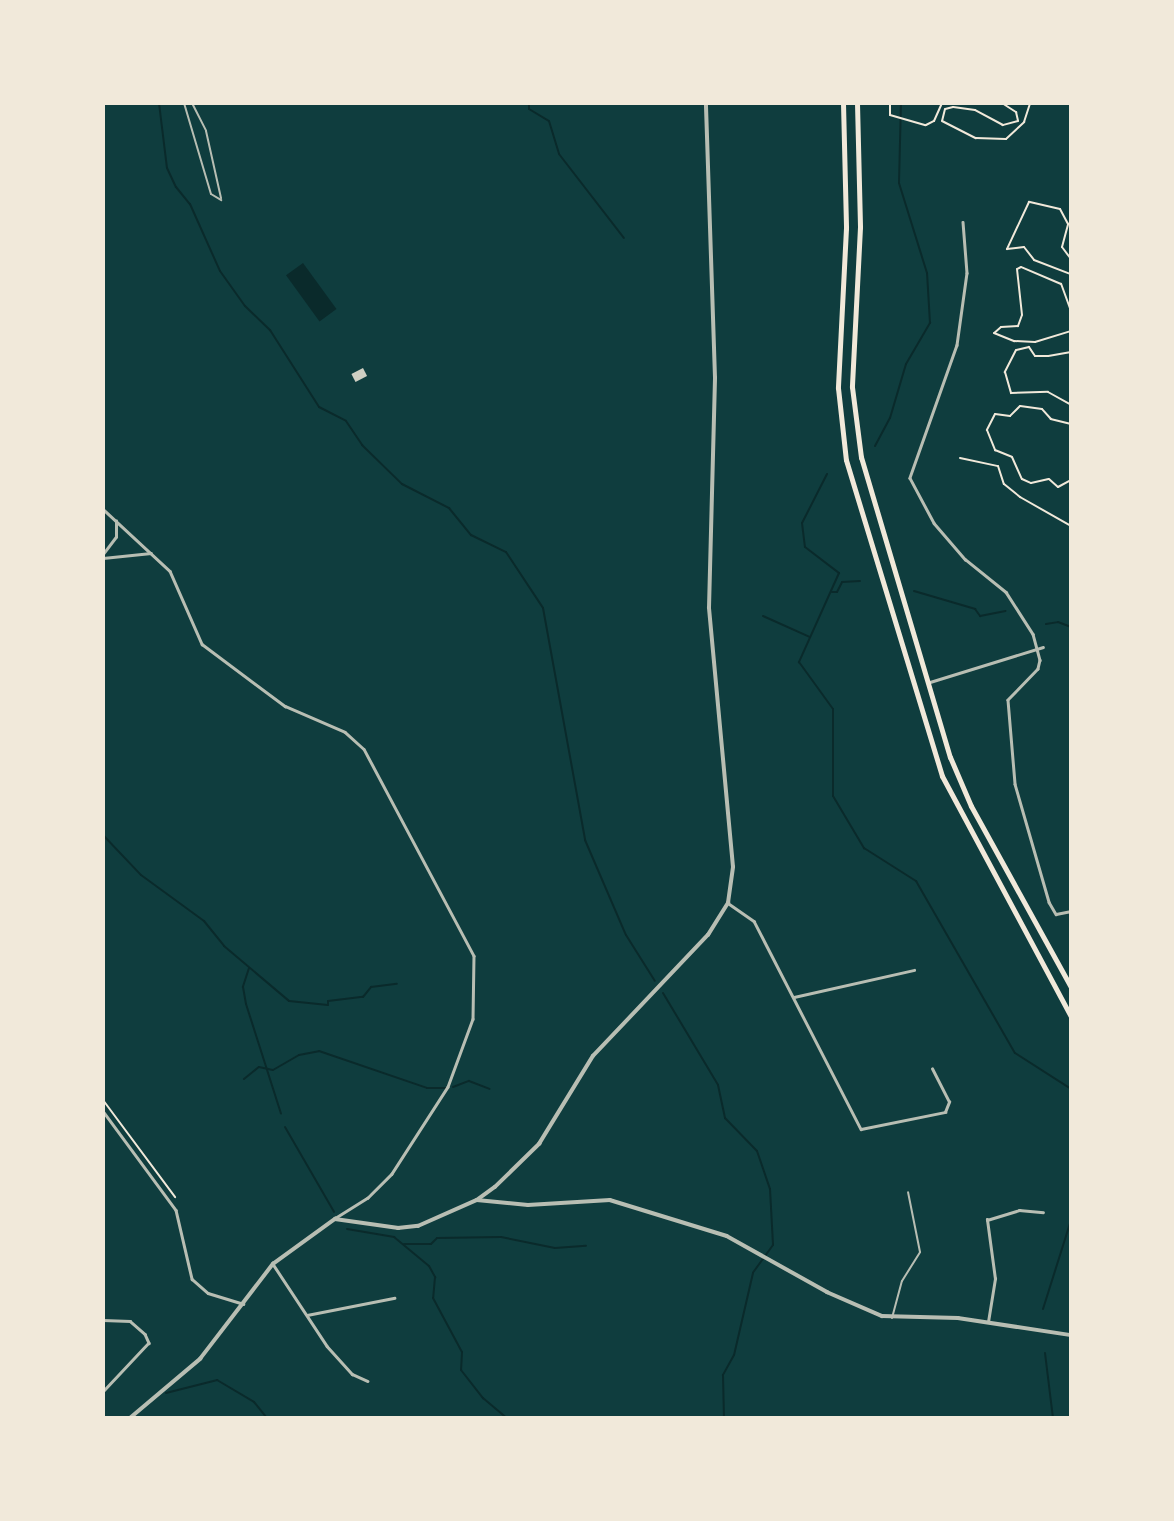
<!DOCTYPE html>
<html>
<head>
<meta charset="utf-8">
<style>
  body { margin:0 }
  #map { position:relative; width:1174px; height:1521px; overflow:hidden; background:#0f3d3e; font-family:Manrope,sans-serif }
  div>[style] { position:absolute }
  .water>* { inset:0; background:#0a2a2b; transform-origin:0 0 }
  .stream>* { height:2px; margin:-1px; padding:0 1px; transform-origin:1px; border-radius:1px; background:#0a2a2b }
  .building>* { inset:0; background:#cfcfc3; transform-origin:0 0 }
  .path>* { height:2px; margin:-1px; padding:0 1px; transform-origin:1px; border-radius:1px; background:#f1e9da }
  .service>* { height:2px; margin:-1px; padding:0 1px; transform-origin:1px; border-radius:1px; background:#b8beb3 }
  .minor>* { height:2.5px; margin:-1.25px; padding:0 1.25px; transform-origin:1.25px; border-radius:1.25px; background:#b8beb3 }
  .tertiary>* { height:3.5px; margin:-1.75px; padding:0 1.75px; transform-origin:1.75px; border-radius:1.75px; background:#b8beb3 }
  .trunk>* { height:5px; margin:-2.5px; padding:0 2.5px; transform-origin:2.5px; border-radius:2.5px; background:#f1e9da }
  span { translate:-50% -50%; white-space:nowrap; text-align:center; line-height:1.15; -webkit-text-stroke:5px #f1e9da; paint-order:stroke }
  .frame { position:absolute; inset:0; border:105px solid #f1e9da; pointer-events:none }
</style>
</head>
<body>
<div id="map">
  <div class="water">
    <div style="left:303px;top:263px;width:57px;height:21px;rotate:54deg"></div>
  </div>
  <div class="stream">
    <div style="left:159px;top:103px;width:65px;rotate:83deg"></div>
    <div style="left:167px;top:168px;width:21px;rotate:65deg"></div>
    <div style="left:176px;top:187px;width:22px;rotate:51deg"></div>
    <div style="left:190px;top:204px;width:73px;rotate:65.9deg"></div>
    <div style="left:220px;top:271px;width:43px;rotate:54.5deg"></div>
    <div style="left:245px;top:306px;width:35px;rotate:44deg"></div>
    <div style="left:270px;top:330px;width:91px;rotate:57.5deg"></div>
    <div style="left:319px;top:407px;width:30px;rotate:27deg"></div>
    <div style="left:346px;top:421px;width:29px;rotate:56deg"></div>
    <div style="left:362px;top:445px;width:56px;rotate:44.3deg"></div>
    <div style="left:402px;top:484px;width:53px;rotate:27.1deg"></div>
    <div style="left:449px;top:508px;width:35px;rotate:51deg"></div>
    <div style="left:471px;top:535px;width:39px;rotate:26deg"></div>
    <div style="left:506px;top:552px;width:67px;rotate:56.5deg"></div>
    <div style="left:543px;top:608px;width:236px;rotate:79.7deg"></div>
    <div style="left:585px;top:840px;width:103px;rotate:66.7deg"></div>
    <div style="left:626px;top:935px;width:54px;rotate:57.8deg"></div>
    <div style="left:529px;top:103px;width:6px;rotate:90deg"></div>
    <div style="left:529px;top:109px;width:23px;rotate:31deg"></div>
    <div style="left:549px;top:121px;width:34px;rotate:73deg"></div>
    <div style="left:559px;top:154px;width:106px;rotate:52.3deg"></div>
    <div style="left:875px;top:446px;width:32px;rotate:-62deg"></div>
    <div style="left:890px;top:418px;width:56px;rotate:-73.5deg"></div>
    <div style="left:906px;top:364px;width:48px;rotate:-59.7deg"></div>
    <div style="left:930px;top:323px;width:50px;rotate:-93.4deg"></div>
    <div style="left:927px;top:273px;width:94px;rotate:-107.3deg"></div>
    <div style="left:899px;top:183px;width:80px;rotate:-88.6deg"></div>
    <div style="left:827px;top:474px;width:55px;rotate:117deg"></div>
    <div style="left:802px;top:523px;width:24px;rotate:83deg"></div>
    <div style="left:805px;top:547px;width:43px;rotate:37.4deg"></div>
    <div style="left:839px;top:573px;width:98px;rotate:114.2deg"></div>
    <div style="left:799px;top:662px;width:58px;rotate:54.1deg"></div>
    <div style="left:833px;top:709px;width:87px;rotate:90deg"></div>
    <div style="left:833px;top:796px;width:61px;rotate:59.2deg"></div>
    <div style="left:864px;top:848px;width:62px;rotate:32.4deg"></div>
    <div style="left:916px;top:881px;width:198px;rotate:60.1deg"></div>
    <div style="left:1015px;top:1053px;width:67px;rotate:32.7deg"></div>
    <div style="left:914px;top:591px;width:64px;rotate:16.4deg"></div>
    <div style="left:975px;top:609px;width:9px;rotate:54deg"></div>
    <div style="left:980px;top:616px;width:26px;rotate:-11deg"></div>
    <div style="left:832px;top:592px;width:5px"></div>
    <div style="left:837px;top:592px;width:11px;rotate:-63deg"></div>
    <div style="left:842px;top:582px;width:18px;rotate:-3deg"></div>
    <div style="left:763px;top:616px;width:51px;rotate:24.1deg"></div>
    <div style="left:1046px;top:624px;width:12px;rotate:-9deg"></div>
    <div style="left:1058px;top:622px;width:14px;rotate:21deg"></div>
    <div style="left:103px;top:835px;width:55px;rotate:46.5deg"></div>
    <div style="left:141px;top:875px;width:78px;rotate:36.1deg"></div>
    <div style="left:204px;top:921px;width:32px;rotate:51deg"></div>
    <div style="left:224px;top:946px;width:85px;rotate:40.2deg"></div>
    <div style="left:289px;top:1001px;width:39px;rotate:6deg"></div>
    <div style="left:328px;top:1005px;width:4px;rotate:-90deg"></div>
    <div style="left:328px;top:1001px;width:35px;rotate:-7deg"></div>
    <div style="left:363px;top:997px;width:13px;rotate:-51deg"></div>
    <div style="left:371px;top:987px;width:26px;rotate:-7deg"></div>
    <div style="left:249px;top:968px;width:20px;rotate:108deg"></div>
    <div style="left:243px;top:987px;width:17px;rotate:80deg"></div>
    <div style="left:246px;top:1004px;width:115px;rotate:72.3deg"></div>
    <div style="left:663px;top:993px;width:107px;rotate:59.1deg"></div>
    <div style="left:718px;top:1085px;width:34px;rotate:78deg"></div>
    <div style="left:725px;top:1118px;width:46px;rotate:45.9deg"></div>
    <div style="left:757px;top:1151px;width:40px;rotate:71.1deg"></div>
    <div style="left:770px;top:1189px;width:56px;rotate:86.9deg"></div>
    <div style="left:773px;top:1245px;width:34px;rotate:126deg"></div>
    <div style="left:753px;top:1273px;width:84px;rotate:103deg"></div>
    <div style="left:734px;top:1355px;width:23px;rotate:119deg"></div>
    <div style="left:723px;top:1375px;width:43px;rotate:88.7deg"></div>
    <div style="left:244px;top:1079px;width:19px;rotate:-39deg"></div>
    <div style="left:259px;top:1067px;width:14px;rotate:12deg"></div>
    <div style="left:273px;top:1070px;width:30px;rotate:-30deg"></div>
    <div style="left:299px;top:1055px;width:20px;rotate:-11deg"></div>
    <div style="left:319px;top:1051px;width:114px;rotate:18.9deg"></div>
    <div style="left:427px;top:1088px;width:19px"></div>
    <div style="left:453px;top:1087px;width:17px;rotate:-21deg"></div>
    <div style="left:469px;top:1081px;width:22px;rotate:21deg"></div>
    <div style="left:285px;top:1127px;width:98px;rotate:60deg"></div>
    <div style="left:347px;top:1229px;width:48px;rotate:9.7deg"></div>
    <div style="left:394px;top:1237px;width:45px;rotate:39.6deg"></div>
    <div style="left:429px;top:1266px;width:13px;rotate:61deg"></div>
    <div style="left:435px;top:1277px;width:21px;rotate:95deg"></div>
    <div style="left:433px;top:1298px;width:61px;rotate:61.8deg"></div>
    <div style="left:462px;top:1352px;width:18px;rotate:93deg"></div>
    <div style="left:461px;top:1370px;width:36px;rotate:52deg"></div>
    <div style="left:483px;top:1398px;width:31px;rotate:40deg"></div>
    <div style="left:404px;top:1244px;width:27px"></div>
    <div style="left:431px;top:1244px;width:8px;rotate:-45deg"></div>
    <div style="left:437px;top:1238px;width:64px;rotate:-0.9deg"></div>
    <div style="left:501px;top:1237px;width:55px;rotate:11.5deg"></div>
    <div style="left:555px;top:1248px;width:31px;rotate:-4deg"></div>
    <div style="left:1043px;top:1309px;width:93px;rotate:-72.5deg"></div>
    <div style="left:1045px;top:1353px;width:65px;rotate:83deg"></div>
    <div style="left:166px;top:1393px;width:53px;rotate:-14.3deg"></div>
    <div style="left:217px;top:1380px;width:43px;rotate:30.7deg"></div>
    <div style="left:254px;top:1402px;width:21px;rotate:51deg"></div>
  </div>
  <div class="building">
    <div style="left:363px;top:368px;width:9px;height:13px;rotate:63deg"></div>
  </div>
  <div class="path">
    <div style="left:890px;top:103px;width:12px;rotate:90deg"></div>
    <div style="left:890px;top:115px;width:37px;rotate:16deg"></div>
    <div style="left:926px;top:125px;width:9px;rotate:-27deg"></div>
    <div style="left:934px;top:121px;width:20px;rotate:-66deg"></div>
    <div style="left:1002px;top:103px;width:17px;rotate:33deg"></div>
    <div style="left:1016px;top:112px;width:9px;rotate:77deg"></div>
    <div style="left:1018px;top:121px;width:16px;rotate:165deg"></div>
    <div style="left:1003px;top:125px;width:32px;rotate:-152deg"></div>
    <div style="left:975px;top:110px;width:22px;rotate:-172deg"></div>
    <div style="left:953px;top:107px;width:8px;rotate:166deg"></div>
    <div style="left:945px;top:109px;width:12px;rotate:104deg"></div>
    <div style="left:942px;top:121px;width:38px;rotate:27deg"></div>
    <div style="left:976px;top:138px;width:30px;rotate:2deg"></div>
    <div style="left:1006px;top:139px;width:25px;rotate:-43deg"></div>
    <div style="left:1024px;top:122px;width:20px;rotate:-72deg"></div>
    <div style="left:1071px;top:259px;width:15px;rotate:-127deg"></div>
    <div style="left:1062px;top:247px;width:24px;rotate:-75deg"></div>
    <div style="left:1068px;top:224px;width:17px;rotate:-118deg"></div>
    <div style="left:1060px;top:209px;width:32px;rotate:-167deg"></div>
    <div style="left:1029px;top:202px;width:52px;rotate:115.1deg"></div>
    <div style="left:1007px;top:249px;width:17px;rotate:-7deg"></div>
    <div style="left:1024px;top:247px;width:16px;rotate:52deg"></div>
    <div style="left:1034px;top:260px;width:40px;rotate:21deg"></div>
    <div style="left:1071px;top:311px;width:29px;rotate:-110deg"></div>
    <div style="left:1061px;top:284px;width:43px;rotate:-157deg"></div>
    <div style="left:1021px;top:267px;width:4px;rotate:153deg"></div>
    <div style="left:1017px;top:269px;width:46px;rotate:83.8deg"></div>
    <div style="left:1022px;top:315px;width:12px;rotate:110deg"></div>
    <div style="left:1018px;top:326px;width:17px;rotate:177deg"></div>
    <div style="left:1001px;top:327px;width:9px;rotate:139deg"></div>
    <div style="left:994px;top:333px;width:22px;rotate:22deg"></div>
    <div style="left:1014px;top:341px;width:21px;rotate:3deg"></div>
    <div style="left:1035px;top:342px;width:38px;rotate:-17deg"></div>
    <div style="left:1071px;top:352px;width:23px;rotate:170deg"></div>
    <div style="left:1048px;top:356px;width:13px;rotate:180deg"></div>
    <div style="left:1035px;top:356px;width:11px;rotate:-124deg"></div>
    <div style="left:1029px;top:347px;width:13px;rotate:167deg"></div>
    <div style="left:1016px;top:350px;width:25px;rotate:117deg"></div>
    <div style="left:1005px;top:372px;width:22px;rotate:74deg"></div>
    <div style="left:1011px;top:393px;width:37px;rotate:-2deg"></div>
    <div style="left:1048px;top:392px;width:26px;rotate:29deg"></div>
    <div style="left:1071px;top:424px;width:21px;rotate:-166deg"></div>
    <div style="left:1051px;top:419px;width:13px;rotate:-132deg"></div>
    <div style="left:1042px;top:409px;width:22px;rotate:-172deg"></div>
    <div style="left:1020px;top:406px;width:14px;rotate:135deg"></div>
    <div style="left:1010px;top:416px;width:15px;rotate:-172deg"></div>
    <div style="left:995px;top:414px;width:18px;rotate:117deg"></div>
    <div style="left:987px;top:430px;width:22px;rotate:68deg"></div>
    <div style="left:995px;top:450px;width:18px;rotate:22deg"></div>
    <div style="left:1012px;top:457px;width:24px;rotate:66deg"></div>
    <div style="left:1022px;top:479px;width:10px;rotate:24deg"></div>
    <div style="left:1031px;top:483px;width:18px;rotate:-13deg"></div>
    <div style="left:1049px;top:479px;width:12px;rotate:42deg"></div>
    <div style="left:1058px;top:487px;width:15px;rotate:-28deg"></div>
    <div style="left:960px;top:458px;width:39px;rotate:12deg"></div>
    <div style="left:998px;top:466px;width:19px;rotate:72deg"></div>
    <div style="left:1004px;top:484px;width:21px;rotate:39deg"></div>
    <div style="left:1020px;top:497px;width:59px;rotate:29.6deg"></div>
    <div style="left:103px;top:1100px;width:121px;rotate:53.4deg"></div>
  </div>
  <div class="service">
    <div style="left:184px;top:103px;width:95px;rotate:73.5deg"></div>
    <div style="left:211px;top:194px;width:12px;rotate:31deg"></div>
    <div style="left:192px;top:103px;width:31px;rotate:63deg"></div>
    <div style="left:206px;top:131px;width:69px;rotate:77.4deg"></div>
    <div style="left:892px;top:1318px;width:38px;rotate:-75deg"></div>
    <div style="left:902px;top:1281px;width:34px;rotate:-58deg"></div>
    <div style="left:920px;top:1252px;width:61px;rotate:-101.3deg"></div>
  </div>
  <div class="minor">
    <div style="left:963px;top:222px;width:51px;rotate:85.5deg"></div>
    <div style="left:967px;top:273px;width:73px;rotate:97.9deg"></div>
    <div style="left:957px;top:345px;width:141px;rotate:109.5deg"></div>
    <div style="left:910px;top:478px;width:51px;rotate:61.9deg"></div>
    <div style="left:934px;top:523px;width:48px;rotate:49.3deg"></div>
    <div style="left:965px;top:559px;width:53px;rotate:38.8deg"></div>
    <div style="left:1006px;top:592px;width:50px;rotate:57.3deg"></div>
    <div style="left:1033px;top:634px;width:27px;rotate:75deg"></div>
    <div style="left:1040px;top:660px;width:9px;rotate:103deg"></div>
    <div style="left:1038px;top:669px;width:43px;rotate:134.1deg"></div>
    <div style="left:1008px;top:700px;width:84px;rotate:85.2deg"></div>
    <div style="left:1015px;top:784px;width:123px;rotate:73.9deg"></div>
    <div style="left:1049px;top:902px;width:14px;rotate:60deg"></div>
    <div style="left:1056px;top:914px;width:15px;rotate:-11deg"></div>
    <div style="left:103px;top:509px;width:91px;rotate:42.8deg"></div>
    <div style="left:170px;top:571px;width:80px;rotate:66.3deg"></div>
    <div style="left:202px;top:644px;width:104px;rotate:36.8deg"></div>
    <div style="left:285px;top:706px;width:65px;rotate:23.4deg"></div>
    <div style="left:345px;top:732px;width:25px;rotate:42deg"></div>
    <div style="left:364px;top:749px;width:234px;rotate:62deg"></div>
    <div style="left:474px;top:956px;width:63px;rotate:90.9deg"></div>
    <div style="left:473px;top:1019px;width:72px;rotate:110.2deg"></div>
    <div style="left:448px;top:1087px;width:103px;rotate:122.8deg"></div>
    <div style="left:392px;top:1174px;width:34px;rotate:135deg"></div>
    <div style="left:368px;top:1198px;width:39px;rotate:148deg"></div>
    <div style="left:103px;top:554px;width:21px;rotate:-53deg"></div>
    <div style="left:116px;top:537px;width:16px;rotate:-90deg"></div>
    <div style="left:103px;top:558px;width:48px;rotate:-5.9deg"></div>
    <div style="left:930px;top:682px;width:118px;rotate:-17.2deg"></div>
    <div style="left:728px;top:903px;width:32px;rotate:35deg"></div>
    <div style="left:754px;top:921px;width:234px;rotate:62.8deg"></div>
    <div style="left:861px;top:1129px;width:86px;rotate:-11.4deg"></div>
    <div style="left:945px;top:1112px;width:11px;rotate:-68deg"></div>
    <div style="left:949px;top:1102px;width:37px;rotate:-117deg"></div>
    <div style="left:794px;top:997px;width:123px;rotate:-12.7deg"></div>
    <div style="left:103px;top:1111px;width:123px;rotate:53.6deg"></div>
    <div style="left:176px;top:1210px;width:71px;rotate:76.9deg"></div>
    <div style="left:192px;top:1279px;width:21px;rotate:41deg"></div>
    <div style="left:208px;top:1293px;width:37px;rotate:17deg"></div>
    <div style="left:273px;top:1264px;width:98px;rotate:56.6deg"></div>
    <div style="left:327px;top:1346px;width:38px;rotate:48deg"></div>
    <div style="left:352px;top:1374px;width:17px;rotate:24deg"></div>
    <div style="left:307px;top:1315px;width:89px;rotate:-11.1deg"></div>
    <div style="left:103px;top:1320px;width:27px;rotate:2deg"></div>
    <div style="left:130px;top:1321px;width:20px;rotate:41deg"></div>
    <div style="left:145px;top:1334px;width:10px;rotate:66deg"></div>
    <div style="left:149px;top:1343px;width:67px;rotate:133.2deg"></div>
    <div style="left:988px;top:1322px;width:44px;rotate:-80.8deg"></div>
    <div style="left:995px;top:1279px;width:60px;rotate:-97.7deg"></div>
    <div style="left:987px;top:1220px;width:34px;rotate:-17deg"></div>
    <div style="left:1019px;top:1210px;width:24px;rotate:5deg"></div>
  </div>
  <div class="tertiary">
    <div style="left:477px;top:1200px;width:51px;rotate:5.6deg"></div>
    <div style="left:528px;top:1205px;width:82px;rotate:-3.5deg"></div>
    <div style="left:610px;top:1200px;width:122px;rotate:17.1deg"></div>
    <div style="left:727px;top:1236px;width:115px;rotate:29.2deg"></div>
    <div style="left:827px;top:1292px;width:60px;rotate:23.6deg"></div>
    <div style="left:882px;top:1316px;width:76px;rotate:1.5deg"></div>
    <div style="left:958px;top:1318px;width:114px;rotate:8.6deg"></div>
    <div style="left:130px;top:1418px;width:92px;rotate:-40.1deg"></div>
    <div style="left:200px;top:1359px;width:120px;rotate:-52.5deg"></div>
    <div style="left:273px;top:1264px;width:77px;rotate:-36deg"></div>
    <div style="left:335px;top:1219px;width:64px;rotate:8.1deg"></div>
    <div style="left:398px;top:1228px;width:20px;rotate:-6deg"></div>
    <div style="left:418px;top:1226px;width:64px;rotate:-23.8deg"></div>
    <div style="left:477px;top:1200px;width:22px;rotate:-36deg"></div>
    <div style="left:495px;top:1187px;width:62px;rotate:-44.3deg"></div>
    <div style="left:539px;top:1144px;width:103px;rotate:-58.5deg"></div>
    <div style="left:593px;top:1056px;width:167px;rotate:-46.5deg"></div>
    <div style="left:708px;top:935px;width:38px;rotate:-58deg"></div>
    <div style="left:728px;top:903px;width:36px;rotate:-82deg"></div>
    <div style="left:733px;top:867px;width:260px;rotate:-95.3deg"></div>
    <div style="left:709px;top:608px;width:230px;rotate:-88.5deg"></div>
    <div style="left:715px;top:378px;width:275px;rotate:-91.9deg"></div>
  </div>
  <div class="trunk">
    <div style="left:843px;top:103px;width:125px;rotate:88.6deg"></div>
    <div style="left:846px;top:228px;width:160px;rotate:92.9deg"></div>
    <div style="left:838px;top:388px;width:72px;rotate:83.7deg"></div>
    <div style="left:846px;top:460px;width:330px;rotate:73.1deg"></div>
    <div style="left:942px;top:776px;width:273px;rotate:61.8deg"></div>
    <div style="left:857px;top:103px;width:124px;rotate:88.6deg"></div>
    <div style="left:860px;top:227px;width:160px;rotate:92.9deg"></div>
    <div style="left:852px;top:387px;width:71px;rotate:82.7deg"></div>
    <div style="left:861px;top:457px;width:313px;rotate:73.5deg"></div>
    <div style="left:950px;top:757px;width:53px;rotate:66.8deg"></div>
    <div style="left:971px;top:806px;width:207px;rotate:61.1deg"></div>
  </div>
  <div class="frame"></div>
</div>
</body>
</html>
